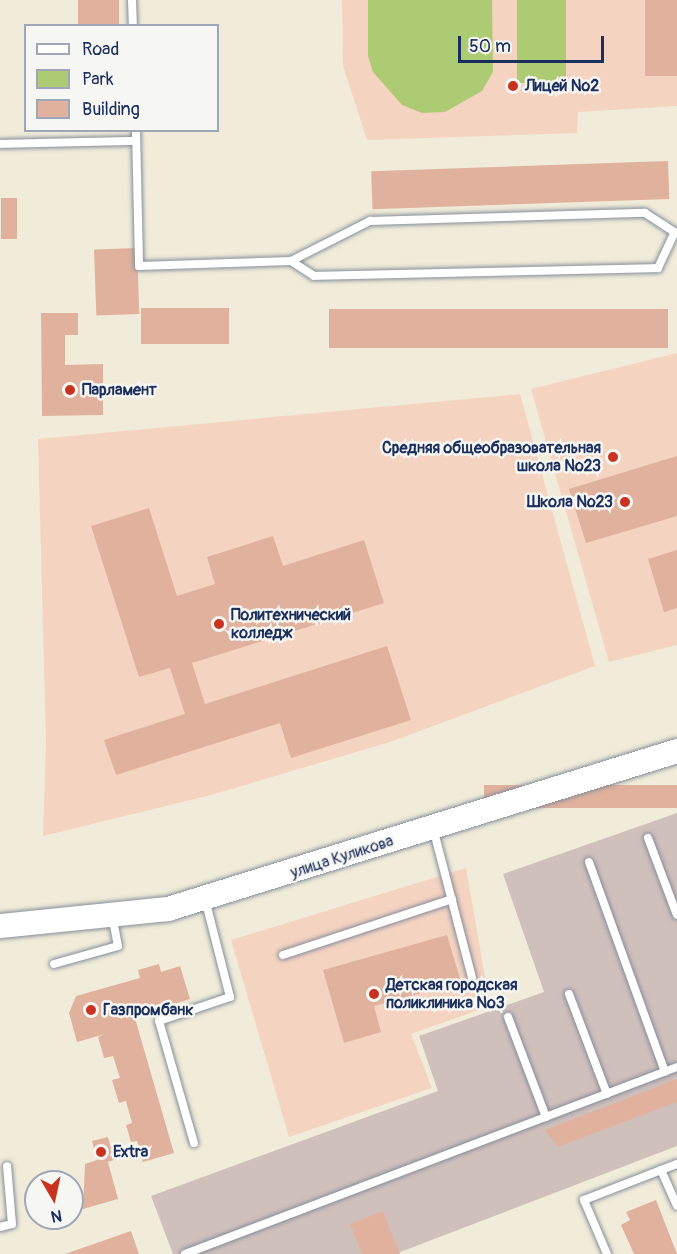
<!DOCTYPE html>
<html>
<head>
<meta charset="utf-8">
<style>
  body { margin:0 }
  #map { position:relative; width:677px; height:1254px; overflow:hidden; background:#f0ecd9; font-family:Pangolin,sans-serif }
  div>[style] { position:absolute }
  .built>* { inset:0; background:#f4d3c1 }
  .industrial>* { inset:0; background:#d0c0bc }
  .green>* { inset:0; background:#adcb72; transform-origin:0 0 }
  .building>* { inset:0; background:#e0b29d; transform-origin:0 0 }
  .roads { filter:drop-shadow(0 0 2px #868e9c) drop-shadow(0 0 2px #868e9c) }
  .service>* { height:8px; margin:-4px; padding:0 4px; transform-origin:4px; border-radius:4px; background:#fff }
  .secondary>* { height:24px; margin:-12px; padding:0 12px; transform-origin:12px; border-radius:12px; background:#fff }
  .dots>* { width:16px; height:16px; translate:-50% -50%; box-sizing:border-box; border:3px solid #f6f6f2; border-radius:50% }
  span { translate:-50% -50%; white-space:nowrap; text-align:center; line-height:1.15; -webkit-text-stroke:5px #f6f6f2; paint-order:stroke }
  .poi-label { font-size:16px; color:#1b2f5e; font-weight:700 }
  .left { translate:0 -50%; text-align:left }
  .right { translate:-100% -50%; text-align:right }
  .street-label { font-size:16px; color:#1b2f5e }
  .legend { position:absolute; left:24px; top:24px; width:195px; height:108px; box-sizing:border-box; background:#f6f6f2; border:2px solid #9ea6b7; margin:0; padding:8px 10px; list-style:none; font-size:18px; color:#1b2f5e }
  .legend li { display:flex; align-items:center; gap:12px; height:30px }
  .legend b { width:30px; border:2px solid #9ea6b7 }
  .north { position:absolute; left:24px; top:1170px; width:60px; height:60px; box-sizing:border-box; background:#f6f6f2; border:2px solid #9ea6b7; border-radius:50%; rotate:171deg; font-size:16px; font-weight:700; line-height:24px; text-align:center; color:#1b2f5e }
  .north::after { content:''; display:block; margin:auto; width:21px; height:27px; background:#c8321e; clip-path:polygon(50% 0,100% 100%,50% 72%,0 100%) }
  .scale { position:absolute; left:458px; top:36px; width:146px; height:27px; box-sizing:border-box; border:3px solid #1b2f5e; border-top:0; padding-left:8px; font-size:18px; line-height:21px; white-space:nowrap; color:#1b2f5e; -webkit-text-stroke:4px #f6f6f2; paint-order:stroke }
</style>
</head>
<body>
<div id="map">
  <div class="built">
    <div style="clip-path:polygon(342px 0,677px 0,677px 106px,578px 112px,577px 133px,367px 140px,343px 66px)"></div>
    <div style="clip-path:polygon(677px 353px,677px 645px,609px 662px,531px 389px)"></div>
    <div style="clip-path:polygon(520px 394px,595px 666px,390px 742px,211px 795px,43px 836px,46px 743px,38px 439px)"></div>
    <div style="clip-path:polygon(466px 868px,490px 1006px,411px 1034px,432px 1088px,289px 1137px,231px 940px)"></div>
  </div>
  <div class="industrial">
    <div style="clip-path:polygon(677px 813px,677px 1146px,395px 1254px,173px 1254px,151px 1196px,438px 1091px,419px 1036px,544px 992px,503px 874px)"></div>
  </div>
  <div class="green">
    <div style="clip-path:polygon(368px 0,492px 0,493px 72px,482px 91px,445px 112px,422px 113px,402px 105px,373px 72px,368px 56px)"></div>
    <div style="left:517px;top:0;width:49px;height:83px"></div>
  </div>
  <div class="building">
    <div style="left:78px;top:0;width:41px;height:26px"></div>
    <div style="left:645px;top:0;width:32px;height:76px"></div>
    <div style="left:668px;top:161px;width:38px;height:297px;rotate:88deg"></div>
    <div style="left:1px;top:198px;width:16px;height:41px"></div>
    <div style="left:137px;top:248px;width:66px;height:43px;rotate:88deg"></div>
    <div style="left:229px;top:308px;width:36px;height:88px;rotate:90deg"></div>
    <div style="left:668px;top:309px;width:39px;height:339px;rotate:90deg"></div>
    <div style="clip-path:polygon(41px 313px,78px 313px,78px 335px,65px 335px,65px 365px,103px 364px,103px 415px,42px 416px)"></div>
    <div style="clip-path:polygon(677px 456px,677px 516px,586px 543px,569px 489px)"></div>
    <div style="clip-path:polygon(149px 508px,177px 596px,215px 584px,207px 557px,273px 536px,283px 566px,364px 540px,384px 603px,192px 663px,205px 704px,387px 646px,411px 720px,291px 758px,280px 723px,116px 775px,104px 740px,185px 714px,170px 668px,139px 677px,91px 526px)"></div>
    <div style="clip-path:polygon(677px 550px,677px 608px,664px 612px,648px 559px)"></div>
    <div style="left:677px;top:785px;width:23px;height:193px;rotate:90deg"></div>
    <div style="clip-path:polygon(447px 935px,461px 982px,374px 1006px,381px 1032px,344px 1043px,323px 970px)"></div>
    <div style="clip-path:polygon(159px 964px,161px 972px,180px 966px,190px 999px,135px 1016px,132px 1008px,174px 1153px,143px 1162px,137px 1141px,131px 1142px,126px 1125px,132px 1123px,126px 1101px,119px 1103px,112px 1080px,120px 1078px,113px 1056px,104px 1058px,98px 1037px,105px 1034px,77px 1042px,69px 1013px,76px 996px,140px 978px,138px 970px)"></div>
    <div style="clip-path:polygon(677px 1079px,677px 1102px,558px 1147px,545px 1130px)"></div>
    <div style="clip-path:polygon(108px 1137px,114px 1160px,108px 1162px,118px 1199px,83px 1209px,85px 1164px,97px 1160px,92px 1141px)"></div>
    <div style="clip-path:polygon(656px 1200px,677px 1254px,634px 1254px,621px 1225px,630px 1220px,626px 1212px)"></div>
    <div style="clip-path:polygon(383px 1211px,400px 1254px,362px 1254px,350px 1224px)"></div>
    <div style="clip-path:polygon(131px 1231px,139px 1254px,65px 1254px)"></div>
  </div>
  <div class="roads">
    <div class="service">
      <div style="left:132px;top:0;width:26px;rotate:88deg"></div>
      <div style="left:136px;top:130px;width:136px;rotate:88.7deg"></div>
      <div style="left:139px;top:266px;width:152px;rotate:-1.9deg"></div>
      <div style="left:291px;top:261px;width:89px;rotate:-26.9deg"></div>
      <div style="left:370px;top:221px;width:275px;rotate:-1.7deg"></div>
      <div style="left:645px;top:213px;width:38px;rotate:33deg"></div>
      <div style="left:0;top:144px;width:136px;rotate:-1.3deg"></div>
      <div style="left:291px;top:261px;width:27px;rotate:33deg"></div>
      <div style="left:314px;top:276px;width:344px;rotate:-1.3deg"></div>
      <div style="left:658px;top:268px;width:38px;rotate:-65deg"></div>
      <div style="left:433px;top:828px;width:155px;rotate:75.4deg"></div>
      <div style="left:648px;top:838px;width:82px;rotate:69.4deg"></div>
      <div style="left:589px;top:862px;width:223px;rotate:70.1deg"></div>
      <div style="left:283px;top:955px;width:178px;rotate:-18.3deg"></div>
      <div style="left:54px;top:964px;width:66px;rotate:-15.7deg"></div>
      <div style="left:118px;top:946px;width:31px;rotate:-101deg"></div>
      <div style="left:569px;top:994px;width:107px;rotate:69.2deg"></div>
      <div style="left:508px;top:1017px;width:107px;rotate:69.2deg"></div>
      <div style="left:194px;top:1143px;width:127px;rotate:-106deg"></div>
      <div style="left:159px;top:1021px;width:75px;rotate:-18.7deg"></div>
      <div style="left:230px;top:997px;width:101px;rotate:-104.3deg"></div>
      <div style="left:661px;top:1170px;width:39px;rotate:66deg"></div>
      <div style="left:0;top:1227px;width:12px;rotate:-14deg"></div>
      <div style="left:12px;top:1224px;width:58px;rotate:-94.9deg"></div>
      <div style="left:185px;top:1254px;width:526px;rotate:-20.81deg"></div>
      <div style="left:607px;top:1254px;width:59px;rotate:-113.1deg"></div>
      <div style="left:584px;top:1200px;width:100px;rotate:-21.2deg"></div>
    </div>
    <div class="secondary">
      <div style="left:0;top:926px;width:169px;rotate:-5.8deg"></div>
      <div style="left:168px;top:909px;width:533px;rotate:-17.24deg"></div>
    </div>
  </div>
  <div class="dots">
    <div style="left:513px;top:86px;background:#c8321e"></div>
    <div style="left:70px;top:390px;background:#c8321e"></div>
    <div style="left:613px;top:457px;background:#c8321e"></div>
    <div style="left:625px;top:502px;background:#c8321e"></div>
    <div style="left:219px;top:624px;background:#c8321e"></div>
    <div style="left:374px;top:994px;background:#c8321e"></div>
    <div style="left:91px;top:1010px;background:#c8321e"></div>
    <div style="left:101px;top:1152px;background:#c8321e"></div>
  </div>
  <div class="poi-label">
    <span class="left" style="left:525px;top:86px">Лицей №2</span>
    <span class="left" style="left:82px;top:390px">Парламент</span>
    <span class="right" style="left:601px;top:457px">Средняя общеобразовательная<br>школа №23</span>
    <span class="right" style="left:613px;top:502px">Школа №23</span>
    <span class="left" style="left:231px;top:624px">Политехнический<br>колледж</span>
    <span class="left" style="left:386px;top:994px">Детская городская<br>поликлиника №3</span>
    <span class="left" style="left:103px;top:1010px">Газпромбанк</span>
    <span class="left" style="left:113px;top:1152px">Extra</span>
  </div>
  <div class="street-label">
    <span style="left:342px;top:857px;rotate:-18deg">улица Куликова</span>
  </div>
  <ul class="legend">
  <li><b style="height:8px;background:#fff"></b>Road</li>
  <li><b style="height:16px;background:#adcb72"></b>Park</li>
  <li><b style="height:16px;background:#e0b29d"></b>Building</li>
  </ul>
  <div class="north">N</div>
  <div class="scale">50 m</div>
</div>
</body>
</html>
